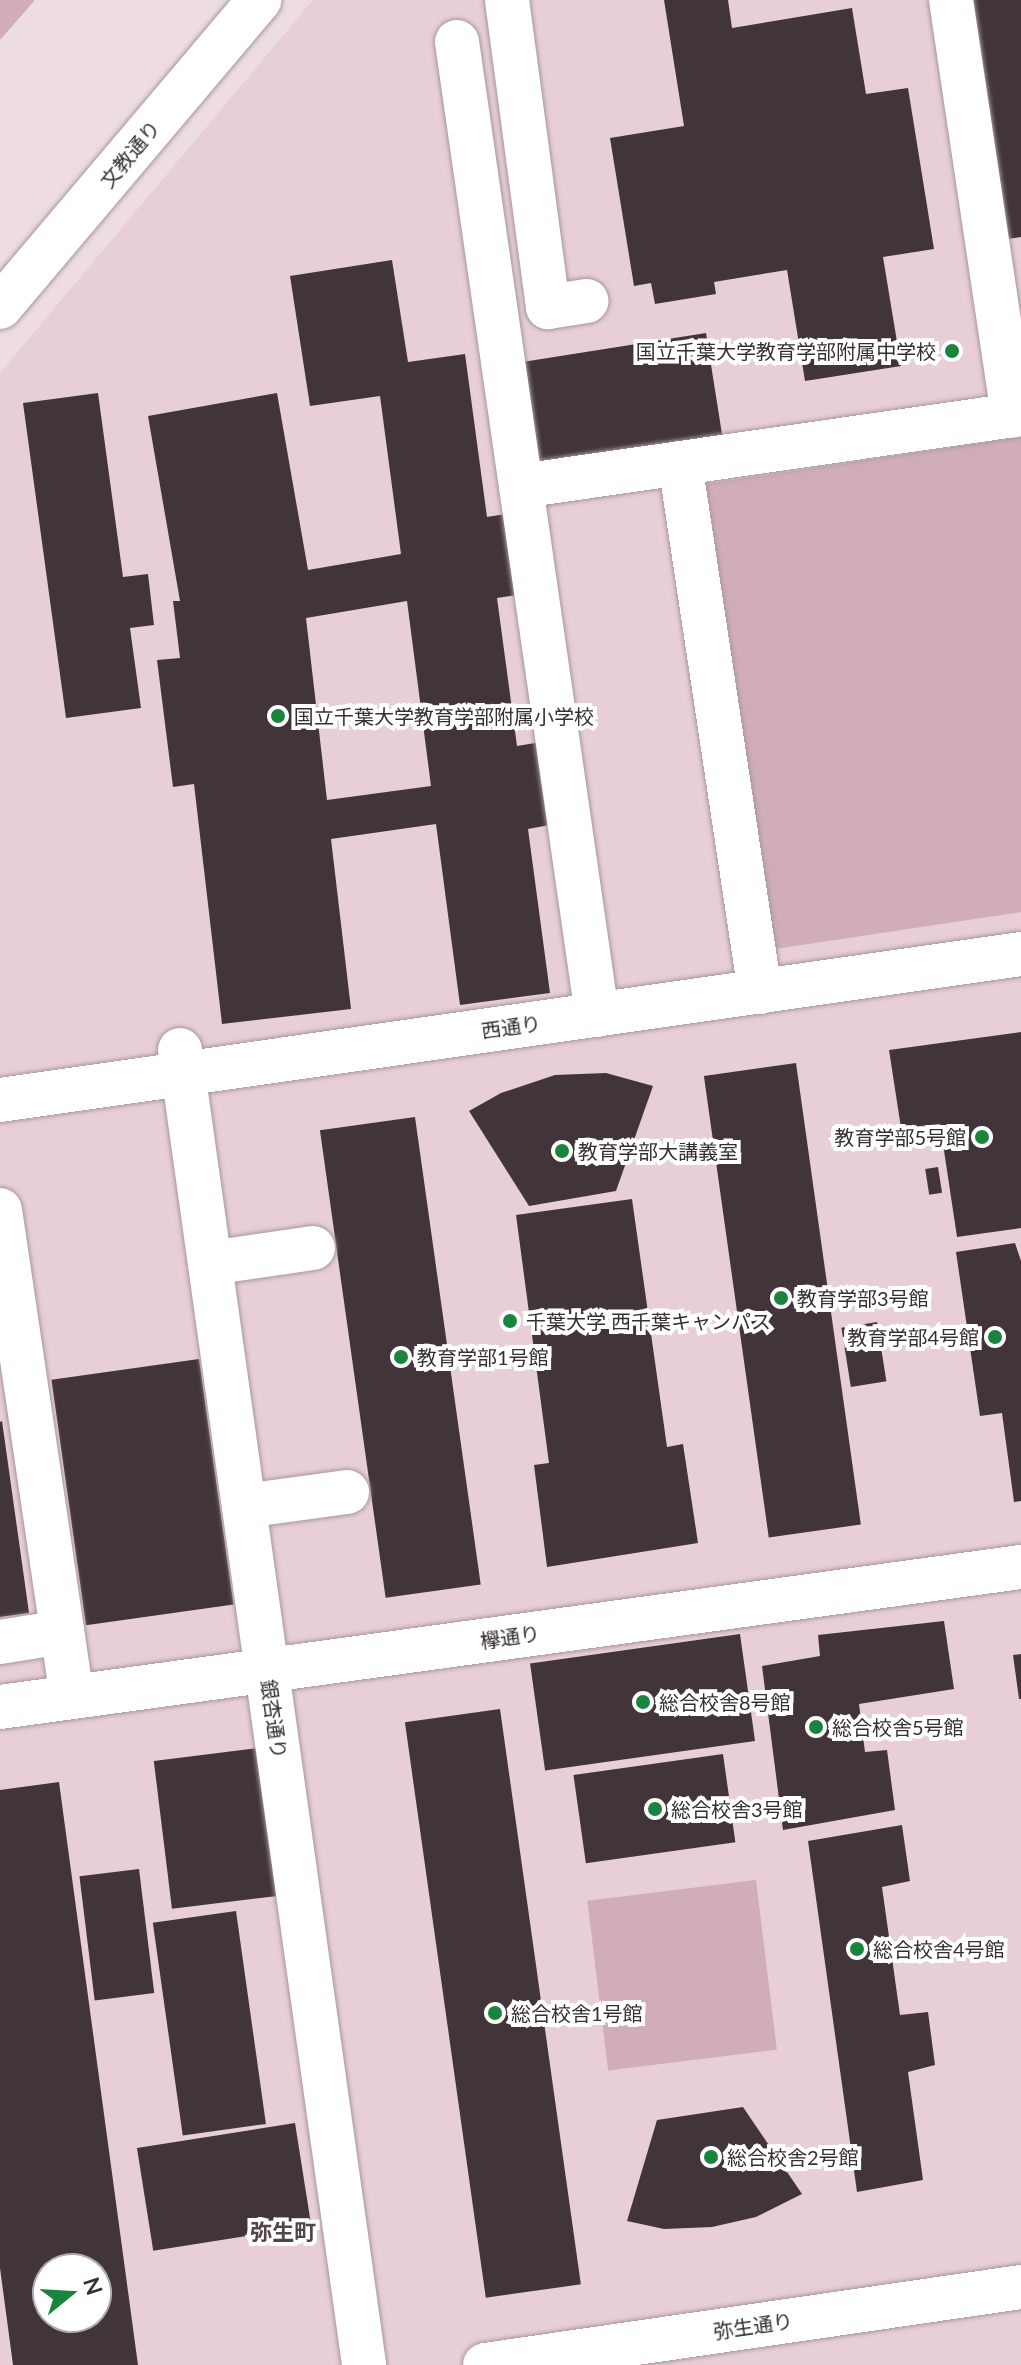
<!DOCTYPE html>
<html>
<head>
<meta charset="utf-8">
<style>
  body { margin:0 }
  #map { position:relative; width:1021px; height:2365px; overflow:hidden; background:#eddce0; font-family:Lato,"Noto Sans JP",sans-serif }
  div>[style] { position:absolute }
  .built>* { inset:0; background:#e8cfd6 }
  .green>* { inset:0; background:#d1adb7; transform-origin:0 0 }
  .building>* { inset:0; background:#423539; transform-origin:0 0 }
  .roads { filter:drop-shadow(0 0 2px #a7979b) drop-shadow(0 0 2px #a7979b) }
  .minor>* { height:44px; margin:-22px; padding:0 22px; transform-origin:22px; border-radius:22px; background:#fff }
  .dots>* { width:22px; height:22px; translate:-50% -50%; box-sizing:border-box; border:4px solid #fff; border-radius:50% }
  span { translate:-50% -50%; white-space:nowrap; text-align:center; line-height:1.15; -webkit-text-stroke:8px #fff; paint-order:stroke }
  .street-label { font-size:20px; color:#352f30 }
  .poi-label { font-size:20px; color:#352f30 }
  .right { translate:-100% -50%; text-align:right }
  .left { translate:0 -50%; text-align:left }
  .neighbourhood-label { font-size:22px; color:#524448; font-weight:700 }
  .north { position:absolute; left:32px; top:2253px; width:80px; height:80px; box-sizing:border-box; background:#fff; border:2px solid #aeacac; border-radius:50%; rotate:72deg; font-size:22px; font-weight:700; line-height:32px; text-align:center; color:#352f30 }
  .north::after { content:''; display:block; margin:auto; width:28px; height:36px; background:#19853c; clip-path:polygon(50% 0,100% 100%,50% 72%,0 100%) }
</style>
</head>
<body>
<div id="map">
  <div class="built">
    <div style="clip-path:polygon(evenodd,313px 0,1021px 0,1021px 2365px,0 2365px,0 373px,313px 0,48px 2269px,96px 2269px,96px 2317px,48px 2317px,48px 2269px)"></div>
  </div>
  <div class="green">
    <div style="clip-path:polygon(0 0,35px 0,0 40px)"></div>
    <div style="clip-path:polygon(1021px 437px,1021px 912px,775px 949px,706px 484px)"></div>
    <div style="left:756px;top:1880px;width:171px;height:170px;rotate:83deg"></div>
  </div>
  <div class="building">
    <div style="clip-path:polygon(664px 0,728px 0,732px 28px,852px 8px,866px 94px,908px 88px,934px 249px,883px 257px,901px 366px,805px 381px,787px 270px,714px 282px,716px 294px,655px 304px,651px 283px,634px 286px,610px 138px,684px 126px)"></div>
    <div style="clip-path:polygon(969px 0,1021px 0,1021px 237px,999px 240px)"></div>
    <div style="clip-path:polygon(evenodd,392px 260px,408px 362px,465px 354px,487px 517px,512px 513px,524px 594px,497px 598px,517px 746px,541px 742px,555px 824px,528px 829px,550px 993px,460px 1005px,436px 824px,331px 839px,351px 1009px,222px 1024px,194px 784px,173px 787px,157px 660px,180px 658px,173px 601px,180px 601px,148px 416px,277px 393px,308px 570px,401px 554px,380px 396px,310px 406px,290px 276px,392px 260px,407px 601px,431px 786px,327px 800px,306px 618px,407px 601px)"></div>
    <div style="left:706px;top:333px;width:108px;height:189px;rotate:81deg"></div>
    <div style="clip-path:polygon(98px 393px,123px 577px,148px 574px,154px 625px,130px 628px,141px 708px,66px 718px,23px 403px)"></div>
    <div style="clip-path:polygon(1021px 1032px,1021px 1228px,957px 1237px,940px 1124px,901px 1128px,889px 1050px)"></div>
    <div style="left:796px;top:1063px;width:466px;height:93px;rotate:82deg"></div>
    <div style="clip-path:polygon(606px 1073px,653px 1086px,616px 1191px,529px 1206px,469px 1111px,501px 1093px,555px 1075px)"></div>
    <div style="left:415px;top:1117px;width:472px;height:96px;rotate:82deg"></div>
    <div style="left:938px;top:1167px;width:26px;height:13px;rotate:81deg"></div>
    <div style="clip-path:polygon(632px 1199px,667px 1447px,683px 1444px,698px 1543px,547px 1567px,534px 1465px,549px 1463px,516px 1215px)"></div>
    <div style="clip-path:polygon(1015px 1243px,1021px 1261px,1021px 1501px,1014px 1502px,1002px 1413px,980px 1416px,956px 1252px)"></div>
    <div style="left:877px;top:1322px;width:60px;height:36px;rotate:81deg"></div>
    <div style="left:199px;top:1359px;width:248px;height:149px;rotate:82deg"></div>
    <div style="clip-path:polygon(2px 1421px,29px 1613px,0 1617px,0 1422px)"></div>
    <div style="clip-path:polygon(944px 1621px,954px 1689px,859px 1704px,865px 1752px,887px 1750px,895px 1810px,783px 1830px,762px 1666px,820px 1656px,818px 1635px)"></div>
    <div style="left:740px;top:1634px;width:108px;height:212px;rotate:82deg"></div>
    <div style="clip-path:polygon(1021px 1654px,1021px 1699px,1019px 1699px,1013px 1655px)"></div>
    <div style="left:500px;top:1709px;width:581px;height:96px;rotate:82deg"></div>
    <div style="left:259px;top:1748px;width:149px;height:106px;rotate:83deg"></div>
    <div style="left:723px;top:1754px;width:89px;height:151px;rotate:82deg"></div>
    <div style="clip-path:polygon(evenodd,59px 1782px,138px 2365px,13px 2365px,0 2268px,0 1790px,59px 1782px,48px 2269px,96px 2269px,96px 2317px,48px 2317px,48px 2269px)"></div>
    <div style="clip-path:polygon(902px 1825px,910px 1881px,882px 1887px,900px 2015px,928px 2012px,935px 2065px,908px 2072px,923px 2180px,857px 2192px,808px 1841px)"></div>
    <div style="left:139px;top:1869px;width:125px;height:60px;rotate:83deg"></div>
    <div style="left:236px;top:1911px;width:215px;height:84px;rotate:82deg"></div>
    <div style="clip-path:polygon(743px 2107px,802px 2194px,756px 2217px,712px 2227px,664px 2229px,627px 2221px,657px 2120px)"></div>
    <div style="left:295px;top:2123px;width:104px;height:160px;rotate:81deg"></div>
  </div>
  <div class="roads">
    <div class="minor">
      <div style="left:507px;top:0;width:310px;rotate:82.4deg"></div>
      <div style="left:548px;top:307px;width:39px;rotate:-9deg"></div>
      <div style="left:951px;top:0;width:420px;rotate:81.5deg"></div>
      <div style="left:457px;top:42px;width:983px;rotate:81.81deg"></div>
      <div style="left:0;top:307px;width:402px;rotate:-49.8deg"></div>
      <div style="left:680px;top:463px;width:535px;rotate:81.4deg"></div>
      <div style="left:521px;top:486px;width:505px;rotate:-8.19deg"></div>
      <div style="left:180px;top:1050px;width:1328px;rotate:82.03deg"></div>
      <div style="left:0;top:1100px;width:1031px;rotate:-8.14deg"></div>
      <div style="left:0;top:1210px;width:492px;rotate:81.6deg"></div>
      <div style="left:210px;top:1263px;width:104px;rotate:-8.3deg"></div>
      <div style="left:244px;top:1506px;width:104px;rotate:-7.7deg"></div>
      <div style="left:0;top:1642px;width:63px;rotate:-9.2deg"></div>
      <div style="left:0;top:1707px;width:1031px;rotate:-7.81deg"></div>
      <div style="left:485px;top:2365px;width:542px;rotate:-8.28deg"></div>
    </div>
  </div>
  <div class="dots">
    <div style="left:952px;top:351px;background:#19853c"></div>
    <div style="left:278px;top:716px;background:#19853c"></div>
    <div style="left:982px;top:1137px;background:#19853c"></div>
    <div style="left:562px;top:1151px;background:#19853c"></div>
    <div style="left:781px;top:1298px;background:#19853c"></div>
    <div style="left:510px;top:1321px;background:#19853c"></div>
    <div style="left:995px;top:1337px;background:#19853c"></div>
    <div style="left:401px;top:1357px;background:#19853c"></div>
    <div style="left:643px;top:1702px;background:#19853c"></div>
    <div style="left:816px;top:1727px;background:#19853c"></div>
    <div style="left:655px;top:1809px;background:#19853c"></div>
    <div style="left:857px;top:1949px;background:#19853c"></div>
    <div style="left:495px;top:2013px;background:#19853c"></div>
    <div style="left:711px;top:2157px;background:#19853c"></div>
  </div>
  <div class="street-label">
    <span style="left:130px;top:154px;rotate:-50deg">文教通り</span>
    <span style="left:511px;top:1027px;rotate:-8deg">西通り</span>
    <span style="left:510px;top:1637px;rotate:-8deg">欅通り</span>
    <span style="left:274px;top:1719px;rotate:82deg">銀杏通り</span>
    <span style="left:753px;top:2326px;rotate:-8deg">弥生通り</span>
  </div>
  <div class="poi-label">
    <span class="right" style="left:936px;top:351px">国立千葉大学教育学部附属中学校</span>
    <span class="left" style="left:294px;top:716px">国立千葉大学教育学部附属小学校</span>
    <span class="right" style="left:966px;top:1137px">教育学部5号館</span>
    <span class="left" style="left:578px;top:1151px">教育学部大講義室</span>
    <span class="left" style="left:797px;top:1298px">教育学部3号館</span>
    <span class="left" style="left:526px;top:1321px">千葉大学 西千葉キャンパス</span>
    <span class="right" style="left:979px;top:1337px">教育学部4号館</span>
    <span class="left" style="left:417px;top:1357px">教育学部1号館</span>
    <span class="left" style="left:659px;top:1702px">総合校舎8号館</span>
    <span class="left" style="left:832px;top:1727px">総合校舎5号館</span>
    <span class="left" style="left:671px;top:1809px">総合校舎3号館</span>
    <span class="left" style="left:873px;top:1949px">総合校舎4号館</span>
    <span class="left" style="left:511px;top:2013px">総合校舎1号館</span>
    <span class="left" style="left:727px;top:2157px">総合校舎2号館</span>
  </div>
  <div class="neighbourhood-label">
    <span style="left:283px;top:2232px">弥生町</span>
  </div>
  <div class="north">N</div>
</div>
</body>
</html>
